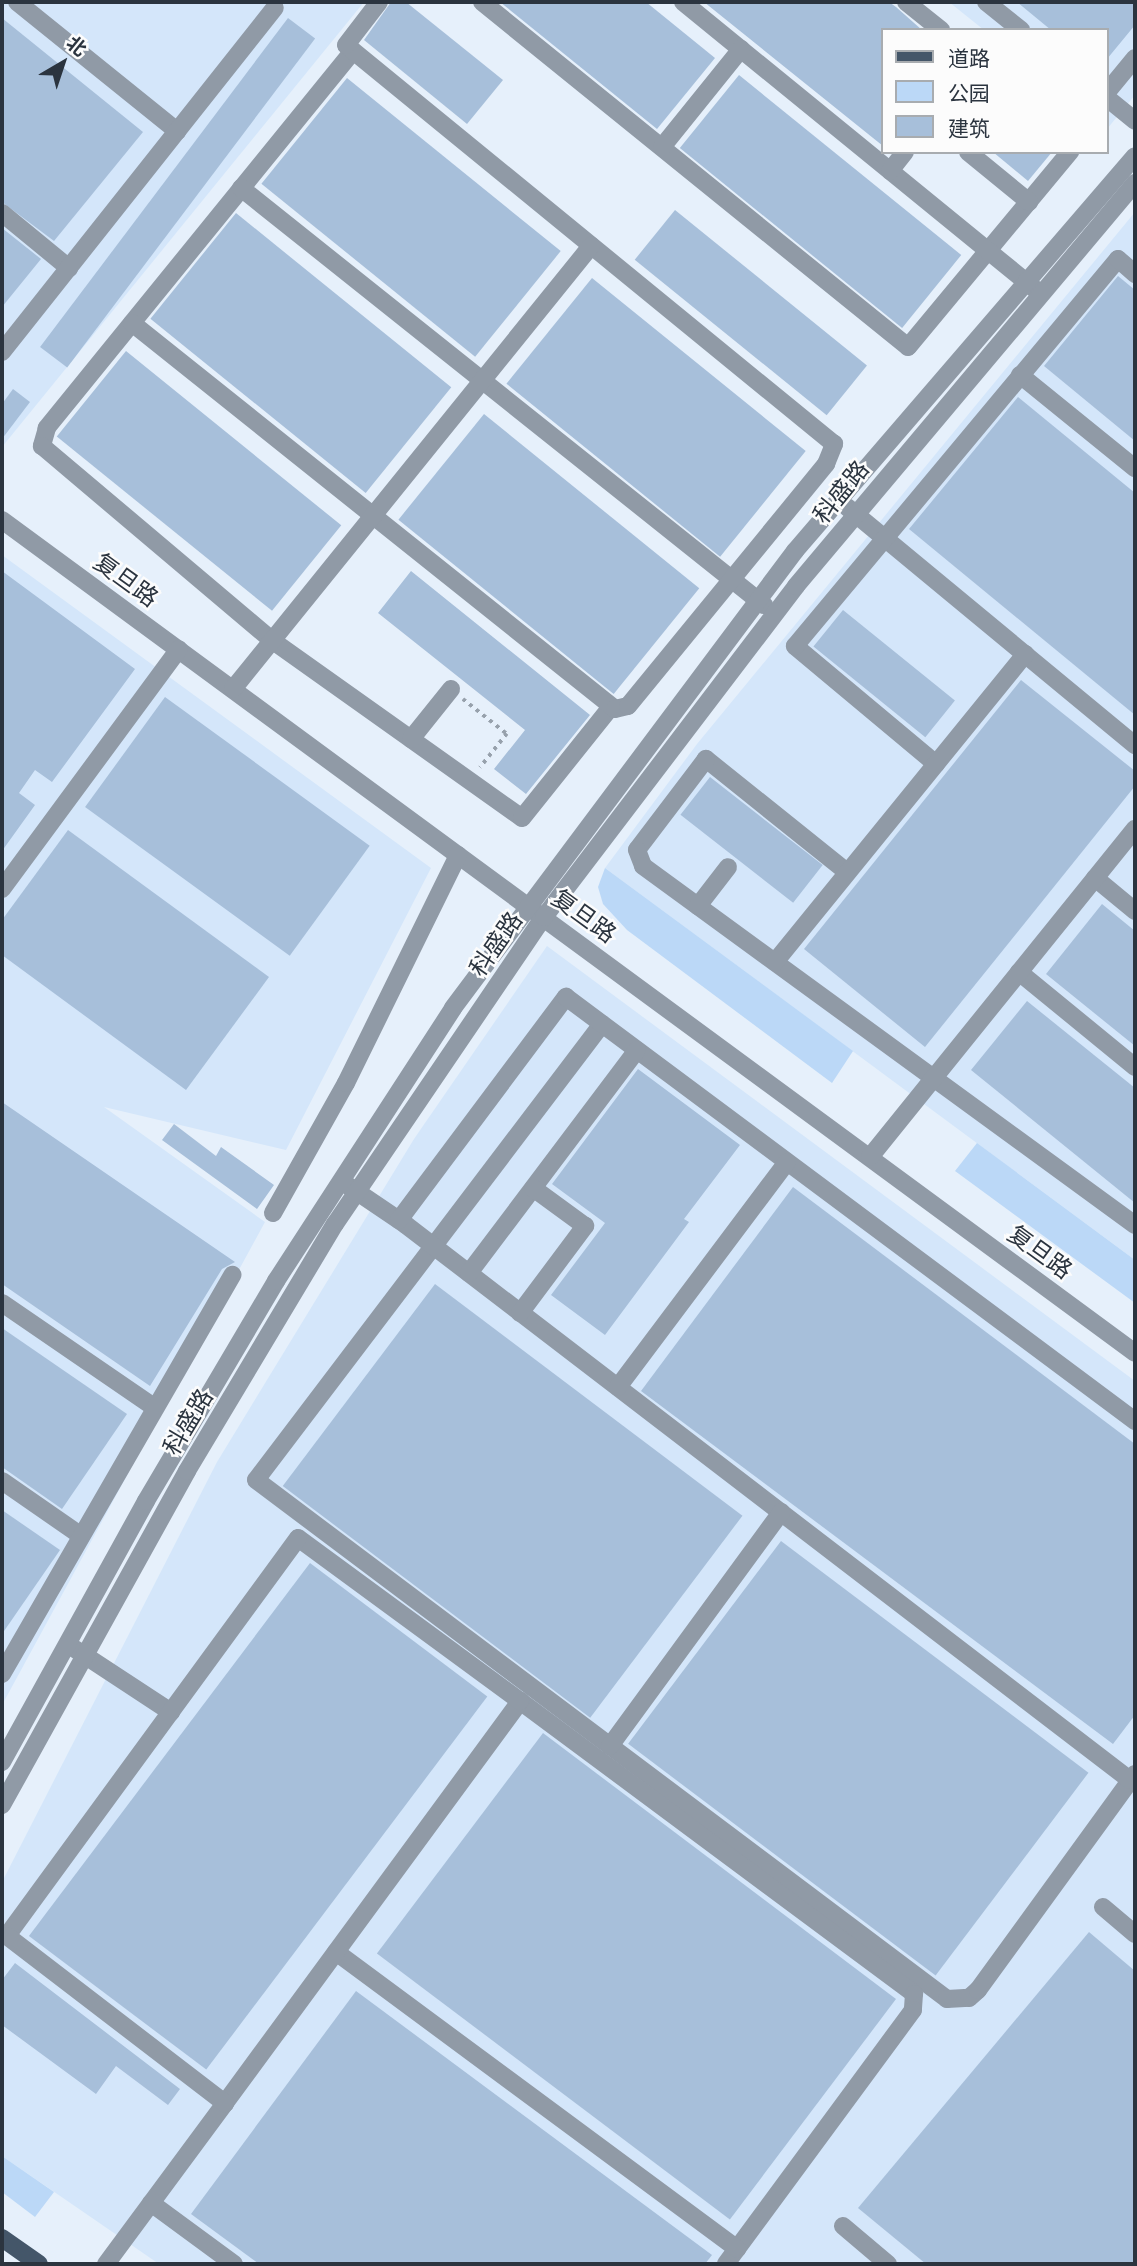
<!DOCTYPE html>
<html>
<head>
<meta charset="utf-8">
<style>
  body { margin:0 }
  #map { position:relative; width:1137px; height:2266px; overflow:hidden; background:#e6f0fb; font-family:Montserrat,"Noto Sans SC",sans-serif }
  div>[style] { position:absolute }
  .built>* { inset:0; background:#d4e6fa }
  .green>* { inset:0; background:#bbd8f7 }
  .building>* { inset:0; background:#a7bfda; transform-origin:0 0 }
  .path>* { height:3.5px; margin-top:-1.75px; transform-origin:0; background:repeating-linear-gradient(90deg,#97a1ac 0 3.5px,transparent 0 8.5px) }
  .minor>* { height:18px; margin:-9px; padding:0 9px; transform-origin:9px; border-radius:9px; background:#909aa6 }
  .major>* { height:18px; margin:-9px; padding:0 9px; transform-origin:9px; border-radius:9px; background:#445669 }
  span { translate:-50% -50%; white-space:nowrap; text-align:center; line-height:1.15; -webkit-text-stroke:5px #fcfcfc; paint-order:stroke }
  .street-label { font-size:24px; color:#2b343f }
  .frame { position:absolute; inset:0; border:4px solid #2b343f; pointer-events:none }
  .legend { position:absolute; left:881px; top:28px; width:228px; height:126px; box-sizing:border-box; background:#fcfcfc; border:2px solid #a8acb0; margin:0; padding:9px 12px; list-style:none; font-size:21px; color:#2b343f }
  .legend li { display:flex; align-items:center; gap:14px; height:35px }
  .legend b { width:35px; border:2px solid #a8acb0 }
  .north { position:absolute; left:28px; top:28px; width:70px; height:70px; -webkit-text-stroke:5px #fcfcfc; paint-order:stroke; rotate:39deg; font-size:19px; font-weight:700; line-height:28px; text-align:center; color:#2b343f }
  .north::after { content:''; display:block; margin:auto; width:24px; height:32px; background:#2b343f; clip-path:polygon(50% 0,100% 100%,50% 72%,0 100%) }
</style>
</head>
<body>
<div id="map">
  <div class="built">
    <div style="clip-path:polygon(2px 2px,364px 2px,2px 447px)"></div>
    <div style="clip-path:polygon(949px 2px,1135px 2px,1135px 95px,1107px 129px,1107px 30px,984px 30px)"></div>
    <div style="clip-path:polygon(1135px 212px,1135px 1260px,605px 868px,697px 744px)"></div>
    <div style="clip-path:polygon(2px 555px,431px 868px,286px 1150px,104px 1107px,265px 1222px,2px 1705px)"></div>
    <div style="clip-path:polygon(547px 946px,1135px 1381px,1135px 2264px,159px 2264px,2px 2156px,2px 1882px,217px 1462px,414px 1139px)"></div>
  </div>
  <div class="green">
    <div style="clip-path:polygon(605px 868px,853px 1051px,832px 1083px,627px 930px,603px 904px,598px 887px)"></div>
    <div style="clip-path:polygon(977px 1143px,1135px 1260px,1135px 1303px,955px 1171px)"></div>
    <div style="clip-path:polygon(2px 2156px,54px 2192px,35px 2217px,2px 2192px)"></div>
  </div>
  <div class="building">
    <div style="clip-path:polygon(391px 2px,406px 2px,503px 80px,467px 124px,364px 40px)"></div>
    <div style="clip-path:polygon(500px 2px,646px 2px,715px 58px,657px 129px)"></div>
    <div style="clip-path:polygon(704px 2px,889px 2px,896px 7px,922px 30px,883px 30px,883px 146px)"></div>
    <div style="clip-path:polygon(1017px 2px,1135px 2px,1135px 25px,1107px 59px,1107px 30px,1051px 30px)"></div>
    <div style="clip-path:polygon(2px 18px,143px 132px,54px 241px,2px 202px)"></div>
    <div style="left:288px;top:18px;width:34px;height:412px;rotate:37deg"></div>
    <div style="left:739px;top:75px;width:286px;height:94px;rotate:39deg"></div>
    <div style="left:347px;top:78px;width:275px;height:136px;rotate:39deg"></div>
    <div style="clip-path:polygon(993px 152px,1052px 152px,1028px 181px)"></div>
    <div style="left:675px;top:210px;width:247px;height:64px;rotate:39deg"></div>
    <div style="left:236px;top:213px;width:277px;height:136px;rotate:39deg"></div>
    <div style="clip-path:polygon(2px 228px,41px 259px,2px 307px)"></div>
    <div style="clip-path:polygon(1118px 276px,1135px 290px,1135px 441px,1044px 366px)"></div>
    <div style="left:592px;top:278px;width:275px;height:136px;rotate:39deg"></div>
    <div style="left:126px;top:351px;width:277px;height:110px;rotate:39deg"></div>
    <div style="clip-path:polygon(13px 389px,30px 402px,2px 439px,2px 404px)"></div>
    <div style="clip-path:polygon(1018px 397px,1135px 493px,1135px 715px,909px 529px)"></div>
    <div style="left:484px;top:414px;width:277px;height:136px;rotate:39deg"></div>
    <div style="clip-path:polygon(2px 571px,135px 669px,52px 782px,35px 770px,19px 793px,35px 805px,2px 851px)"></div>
    <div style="clip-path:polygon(411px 571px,590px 715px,526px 794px,494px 769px,525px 730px,378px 613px)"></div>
    <div style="left:843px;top:610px;width:144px;height:47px;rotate:39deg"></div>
    <div style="clip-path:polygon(1021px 680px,1135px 771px,1135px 786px,925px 1047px,804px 949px)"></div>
    <div style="left:165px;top:697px;width:253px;height:136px;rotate:36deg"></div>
    <div style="left:710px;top:777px;width:143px;height:48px;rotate:38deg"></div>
    <div style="clip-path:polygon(68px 830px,269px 977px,186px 1090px,2px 955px,2px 920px)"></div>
    <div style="clip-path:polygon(1102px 904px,1135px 931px,1135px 1046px,1046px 974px)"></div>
    <div style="clip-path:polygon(1027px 1001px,1135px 1088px,1135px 1203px,971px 1070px)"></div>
    <div style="clip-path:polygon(638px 1069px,740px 1145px,684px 1219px,689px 1222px,605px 1335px,551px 1295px,605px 1223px,552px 1184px)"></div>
    <div style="clip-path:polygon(2px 1102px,235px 1262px,222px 1269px,150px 1386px,2px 1284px)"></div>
    <div style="clip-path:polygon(174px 1124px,216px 1156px,221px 1147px,274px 1185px,257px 1209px,162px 1140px)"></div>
    <div style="clip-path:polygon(793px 1187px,1135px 1444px,1135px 1715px,1113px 1744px,641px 1391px)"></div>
    <div style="left:435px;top:1284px;width:385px;height:253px;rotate:37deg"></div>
    <div style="clip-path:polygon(2px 1328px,127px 1414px,62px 1509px,2px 1467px)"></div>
    <div style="clip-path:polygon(2px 1510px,60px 1550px,2px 1634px)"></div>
    <div style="left:781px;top:1541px;width:385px;height:254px;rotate:37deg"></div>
    <div style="left:310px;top:1563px;width:222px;height:467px;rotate:37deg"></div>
    <div style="left:543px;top:1733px;width:442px;height:276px;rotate:37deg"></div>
    <div style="clip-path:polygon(1089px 1932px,1135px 1971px,1135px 2264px,926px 2264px,858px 2208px)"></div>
    <div style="clip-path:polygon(15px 1963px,180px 2089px,168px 2105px,116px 2066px,96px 2094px,2px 2025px,2px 1980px)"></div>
    <div style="clip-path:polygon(356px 1991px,712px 2255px,705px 2264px,259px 2264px,191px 2214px)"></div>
  </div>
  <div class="path">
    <div style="left:463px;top:699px;width:56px;rotate:38.5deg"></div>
    <div style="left:507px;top:734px;width:43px;rotate:128.5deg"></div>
  </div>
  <div class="minor">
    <div style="left:17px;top:2px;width:206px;rotate:38.9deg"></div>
    <div style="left:482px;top:2px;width:548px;rotate:39deg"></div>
    <div style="left:908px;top:347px;width:254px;rotate:-50.3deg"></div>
    <div style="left:683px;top:2px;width:454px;rotate:39.2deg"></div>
    <div style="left:906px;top:2px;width:45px;rotate:38.7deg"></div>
    <div style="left:986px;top:2px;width:45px;rotate:38.7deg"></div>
    <div style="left:353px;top:51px;width:486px;rotate:129.1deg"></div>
    <div style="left:47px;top:428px;width:19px;rotate:106deg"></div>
    <div style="left:42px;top:446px;width:302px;rotate:40.2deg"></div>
    <div style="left:273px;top:641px;width:305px;rotate:35.4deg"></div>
    <div style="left:522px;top:818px;width:142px;rotate:-51.3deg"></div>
    <div style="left:1107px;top:92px;width:44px;rotate:-50.5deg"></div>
    <div style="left:1107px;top:98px;width:36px;rotate:39deg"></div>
    <div style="left:662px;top:147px;width:126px;rotate:-51.1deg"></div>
    <div style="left:968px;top:152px;width:79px;rotate:39.3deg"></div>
    <div style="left:890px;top:171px;width:24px;rotate:-52deg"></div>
    <div style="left:241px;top:188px;width:669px;rotate:38.57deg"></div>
    <div style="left:2px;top:213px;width:87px;rotate:39.4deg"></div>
    <div style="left:132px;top:323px;width:618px;rotate:38.63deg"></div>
    <div style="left:615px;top:709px;width:13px;rotate:-13deg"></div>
    <div style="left:628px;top:706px;width:313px;rotate:-50.7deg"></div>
    <div style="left:826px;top:464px;width:22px;rotate:-68deg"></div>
    <div style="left:834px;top:444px;width:630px;rotate:-140.73deg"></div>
    <div style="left:346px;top:45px;width:54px;rotate:-52.5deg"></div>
    <div style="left:2px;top:352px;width:439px;rotate:-51.6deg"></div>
    <div style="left:1020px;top:375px;width:148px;rotate:39deg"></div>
    <div style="left:847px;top:507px;width:374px;rotate:39.6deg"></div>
    <div style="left:2px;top:520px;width:1406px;rotate:36.32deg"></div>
    <div style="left:233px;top:689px;width:570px;rotate:-51.06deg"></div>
    <div style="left:411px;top:739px;width:64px;rotate:-51.3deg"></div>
    <div style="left:936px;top:764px;width:184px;rotate:-140.1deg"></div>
    <div style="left:795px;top:646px;width:504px;rotate:-50.15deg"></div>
    <div style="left:1118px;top:259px;width:23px;rotate:41deg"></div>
    <div style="left:847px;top:872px;width:181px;rotate:-141.3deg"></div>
    <div style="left:706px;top:759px;width:114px;rotate:127.2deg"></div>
    <div style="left:637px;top:850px;width:17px;rotate:69deg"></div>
    <div style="left:643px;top:866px;width:609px;rotate:36.12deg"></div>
    <div style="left:1095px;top:878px;width:52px;rotate:39.5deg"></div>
    <div style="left:2px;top:889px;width:298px;rotate:-53.6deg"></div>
    <div style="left:698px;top:906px;width:49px;rotate:-52.4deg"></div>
    <div style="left:775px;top:962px;width:397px;rotate:-50.9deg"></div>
    <div style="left:1019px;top:972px;width:150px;rotate:39.3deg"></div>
    <div style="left:602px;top:1024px;width:572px;rotate:127.19deg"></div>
    <div style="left:256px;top:1480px;width:864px;rotate:36.91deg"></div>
    <div style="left:947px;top:1999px;width:22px;rotate:-3deg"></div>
    <div style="left:969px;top:1998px;width:12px;rotate:-42deg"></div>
    <div style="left:978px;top:1990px;width:267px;rotate:-54deg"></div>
    <div style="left:870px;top:1157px;width:422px;rotate:-51.1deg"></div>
    <div style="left:347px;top:1185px;width:71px;rotate:34.1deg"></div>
    <div style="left:406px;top:1225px;width:912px;rotate:37.47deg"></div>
    <div style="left:273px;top:1213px;width:149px;rotate:-60.7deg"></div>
    <div style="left:346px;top:1083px;width:254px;rotate:-63.8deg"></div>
    <div style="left:399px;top:1220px;width:279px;rotate:-53.2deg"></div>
    <div style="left:566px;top:997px;width:710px;rotate:36.69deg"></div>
    <div style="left:469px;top:1273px;width:279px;rotate:-53deg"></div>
    <div style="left:2px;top:1303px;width:184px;rotate:34.4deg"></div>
    <div style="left:520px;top:1313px;width:109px;rotate:-53.2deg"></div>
    <div style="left:585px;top:1226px;width:64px;rotate:-143.8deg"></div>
    <div style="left:618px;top:1387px;width:281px;rotate:-53.1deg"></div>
    <div style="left:2px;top:1481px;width:95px;rotate:34.7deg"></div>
    <div style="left:75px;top:1649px;width:115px;rotate:33.3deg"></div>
    <div style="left:2px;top:1674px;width:461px;rotate:-60deg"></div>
    <div style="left:520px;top:1701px;width:491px;rotate:36.6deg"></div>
    <div style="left:914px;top:1994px;width:16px;rotate:94deg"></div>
    <div style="left:913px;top:2010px;width:315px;rotate:126.4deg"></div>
    <div style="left:610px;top:1746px;width:290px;rotate:-53.8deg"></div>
    <div style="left:2px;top:1762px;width:298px;rotate:-61.1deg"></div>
    <div style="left:146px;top:1501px;width:256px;rotate:-59.4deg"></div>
    <div style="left:276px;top:1281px;width:325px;rotate:-57deg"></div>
    <div style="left:453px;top:1008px;width:571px;rotate:-53.19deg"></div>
    <div style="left:795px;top:551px;width:521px;rotate:-49.28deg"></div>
    <div style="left:2px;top:1805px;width:382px;rotate:-61deg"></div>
    <div style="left:187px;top:1471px;width:288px;rotate:-59.1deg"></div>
    <div style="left:335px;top:1224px;width:371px;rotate:-55.8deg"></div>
    <div style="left:544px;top:917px;width:416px;rotate:-52.7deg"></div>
    <div style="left:796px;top:586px;width:527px;rotate:-49.93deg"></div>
    <div style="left:1103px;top:1907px;width:42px;rotate:40.2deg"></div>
    <div style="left:336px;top:1952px;width:499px;rotate:36.5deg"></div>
    <div style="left:151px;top:2203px;width:103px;rotate:36.3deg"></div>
    <div style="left:843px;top:2226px;width:59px;rotate:40.2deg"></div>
    <div style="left:106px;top:2264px;width:200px;rotate:-53.5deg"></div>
    <div style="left:225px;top:2103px;width:499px;rotate:-53.7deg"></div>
    <div style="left:520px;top:1701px;width:275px;rotate:-143.7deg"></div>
    <div style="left:298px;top:1538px;width:493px;rotate:126.2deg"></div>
    <div style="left:7px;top:1936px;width:275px;rotate:37.5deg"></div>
  </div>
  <div class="major">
    <div style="left:2px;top:2238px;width:45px;rotate:35.1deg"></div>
  </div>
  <div class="street-label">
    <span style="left:841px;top:492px;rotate:-51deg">科盛路</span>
    <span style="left:126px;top:580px;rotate:36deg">复旦路</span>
    <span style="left:584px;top:916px;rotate:36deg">复旦路</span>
    <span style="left:496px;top:944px;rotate:-55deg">科盛路</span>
    <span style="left:1040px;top:1252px;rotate:36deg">复旦路</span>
    <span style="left:188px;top:1422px;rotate:-59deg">科盛路</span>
  </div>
  <div class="frame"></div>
  <ul class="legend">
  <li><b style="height:9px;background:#445669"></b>道路</li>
  <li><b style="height:19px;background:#bbd8f7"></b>公园</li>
  <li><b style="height:19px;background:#a7bfda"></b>建筑</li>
  </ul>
  <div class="north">北</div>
</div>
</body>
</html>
